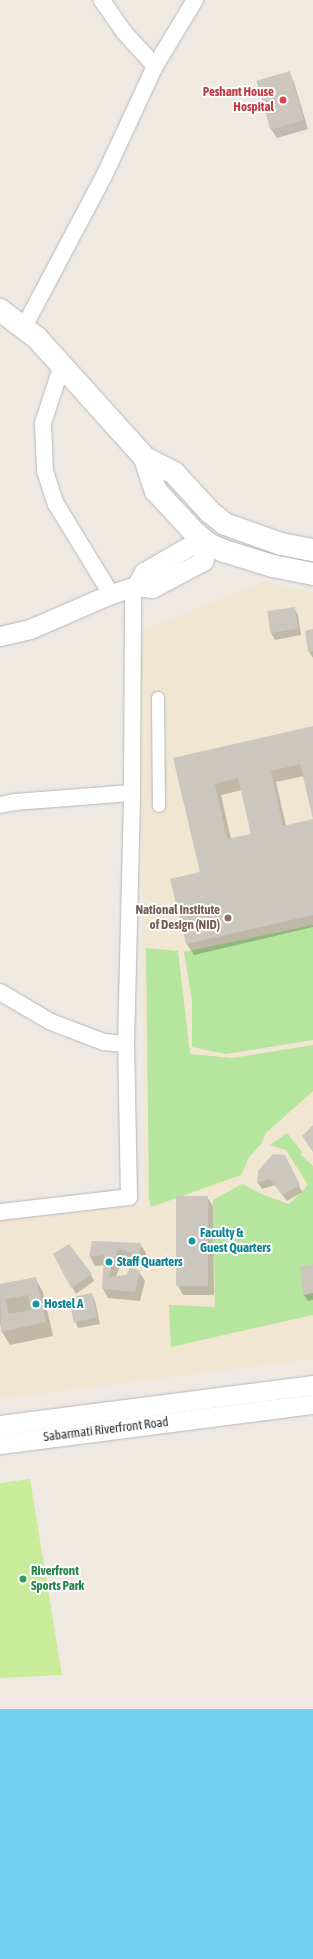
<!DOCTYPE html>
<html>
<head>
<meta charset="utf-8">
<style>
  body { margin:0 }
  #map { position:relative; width:313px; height:1959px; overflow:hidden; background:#efe9e1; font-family:"Asap Condensed",sans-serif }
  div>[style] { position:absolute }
  .education>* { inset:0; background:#f0e6d1 }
  .green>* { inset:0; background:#b6e59e }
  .pitch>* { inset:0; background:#c9ec9a }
  .water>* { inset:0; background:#75cff0; transform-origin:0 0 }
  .shadow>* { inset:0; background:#0003 }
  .building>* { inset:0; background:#cbc7bf; transform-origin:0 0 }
  .roads { filter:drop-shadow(0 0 1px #b4b7c1) drop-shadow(0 0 1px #b4b7c1) }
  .pedestrian>* { height:12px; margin:-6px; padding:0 6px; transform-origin:6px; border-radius:6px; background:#fff }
  .minor>* { height:16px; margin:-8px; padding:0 8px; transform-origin:8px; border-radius:8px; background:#fff }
  .tertiary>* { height:19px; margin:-9.5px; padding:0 9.5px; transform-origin:9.5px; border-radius:9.5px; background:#fff }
  .secondary>* { height:22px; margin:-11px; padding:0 11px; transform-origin:11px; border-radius:11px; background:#fff }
  .dots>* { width:11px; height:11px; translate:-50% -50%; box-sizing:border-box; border:2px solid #fff; border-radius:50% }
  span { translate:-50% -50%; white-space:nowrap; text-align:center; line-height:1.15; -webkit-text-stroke:4px #fff; paint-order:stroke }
  .health-label { font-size:13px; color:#be3a42; font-weight:700 }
  .right { translate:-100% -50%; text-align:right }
  .education-label { font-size:13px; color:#785e54; font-weight:700 }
  .culture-label { font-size:13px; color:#0d838f; font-weight:700 }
  .left { translate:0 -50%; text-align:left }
  .street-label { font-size:13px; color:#2e2e2e }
  .leisure-label { font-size:13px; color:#27864d; font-weight:700 }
</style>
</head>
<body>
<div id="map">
  <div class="education">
    <div style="clip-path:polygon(265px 581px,313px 593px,313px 1359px,0 1399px,0 1219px,144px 1205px,141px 631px)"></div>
  </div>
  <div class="green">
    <div style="clip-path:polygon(313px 925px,313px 1040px,226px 1054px,192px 1047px,192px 1001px,184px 952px)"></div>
    <div style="clip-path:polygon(146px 948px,178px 951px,190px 1054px,232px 1058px,313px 1045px,313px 1091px,266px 1133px,261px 1144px,249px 1157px,241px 1175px,151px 1207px,149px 1199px)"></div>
    <div style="clip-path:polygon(287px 1133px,302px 1152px,300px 1154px,313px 1166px,313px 1315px,171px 1347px,169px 1305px,215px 1307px,213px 1200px,242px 1184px,264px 1195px,289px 1204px,308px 1185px,286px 1150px,270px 1145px)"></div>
  </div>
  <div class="pitch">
    <div style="clip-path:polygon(30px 1479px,62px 1675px,0 1678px,0 1483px)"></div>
  </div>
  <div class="water">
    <div style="left:313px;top:1709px;width:250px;height:313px;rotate:90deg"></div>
  </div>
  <div class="shadow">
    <div style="clip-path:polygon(289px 72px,294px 82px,308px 129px,277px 138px,271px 129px,258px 81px)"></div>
    <div style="clip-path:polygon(294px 608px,298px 615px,301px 635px,275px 640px,271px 633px)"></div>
    <div style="clip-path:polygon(313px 630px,313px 658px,309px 652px)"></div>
    <div style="clip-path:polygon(evenodd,313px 727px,313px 817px,304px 776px,276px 782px,286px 826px,313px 820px,313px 927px,194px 955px,187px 944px,172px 879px,201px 872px,174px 759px,313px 727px,242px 790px,252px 834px,231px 839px,221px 795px,242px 790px)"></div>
    <div style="clip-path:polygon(288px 1162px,302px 1192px,287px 1201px,275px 1185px,262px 1189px,258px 1183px,259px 1171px)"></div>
    <div style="clip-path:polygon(207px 1197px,213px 1206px,214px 1295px,183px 1295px,178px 1286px)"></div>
    <div style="clip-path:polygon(93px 1242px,140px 1244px,146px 1253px,144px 1265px,123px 1257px,116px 1277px,139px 1272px,145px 1281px,140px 1301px,108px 1298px,103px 1289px,105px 1265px,95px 1266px,90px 1256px)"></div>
    <div style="clip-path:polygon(54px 1254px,91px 1275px,94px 1281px,76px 1294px)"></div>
    <div style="clip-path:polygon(313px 1265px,313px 1300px,308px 1301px,304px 1295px)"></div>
    <div style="clip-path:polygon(35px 1278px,43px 1292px,53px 1336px,10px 1345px,2px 1332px,0 1323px,0 1285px)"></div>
    <div style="clip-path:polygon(92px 1294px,95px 1301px,100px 1324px,78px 1328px,75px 1321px)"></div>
  </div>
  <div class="building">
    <div style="left:290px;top:71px;width:51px;height:35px;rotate:74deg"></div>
    <div style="left:295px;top:607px;width:22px;height:28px;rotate:82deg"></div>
    <div style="clip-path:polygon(313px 629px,313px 651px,308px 652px,305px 631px)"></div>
    <div style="clip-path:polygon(evenodd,313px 726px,313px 819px,300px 764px,271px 771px,283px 826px,313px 819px,313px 915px,186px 944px,170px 879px,200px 872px,173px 758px,313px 726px,238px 778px,251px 834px,227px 839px,215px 784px,238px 778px)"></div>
    <div style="clip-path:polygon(313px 1125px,313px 1152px,302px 1136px)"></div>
    <div style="clip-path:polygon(273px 1154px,285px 1155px,300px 1185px,282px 1195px,270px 1179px,257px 1183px,258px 1171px)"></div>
    <div style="left:176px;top:1196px;width:32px;height:90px"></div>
    <div style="clip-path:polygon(92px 1241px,141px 1243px,139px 1257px,118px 1248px,108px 1277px,126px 1275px,131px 1267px,140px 1271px,135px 1292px,102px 1289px,104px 1255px,89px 1257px)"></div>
    <div style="clip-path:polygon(69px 1244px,92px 1274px,71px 1288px,53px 1254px)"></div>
    <div style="clip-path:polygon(313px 1264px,313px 1293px,303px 1295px,300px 1266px)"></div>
    <div style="clip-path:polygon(evenodd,36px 1277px,46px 1322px,1px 1332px,0 1284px,36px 1277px,28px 1295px,31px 1310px,9px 1314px,6px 1299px,28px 1295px)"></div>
    <div style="left:92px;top:1293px;width:25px;height:24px;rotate:78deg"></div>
  </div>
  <div class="roads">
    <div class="pedestrian">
      <div style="left:158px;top:698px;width:108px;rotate:89.5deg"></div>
    </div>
    <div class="minor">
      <div style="left:155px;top:66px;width:77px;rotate:-58.8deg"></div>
      <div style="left:24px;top:327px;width:171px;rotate:-62.1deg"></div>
      <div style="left:104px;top:176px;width:121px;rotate:-65.1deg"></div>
      <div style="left:155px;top:66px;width:46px;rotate:-132.4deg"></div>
      <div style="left:124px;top:32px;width:39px;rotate:-125deg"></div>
      <div style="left:62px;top:365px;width:61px;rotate:108.1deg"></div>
      <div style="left:43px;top:423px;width:48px;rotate:87.6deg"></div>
      <div style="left:45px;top:471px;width:35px;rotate:72deg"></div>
      <div style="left:56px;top:504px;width:105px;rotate:58.6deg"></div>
      <div style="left:0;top:805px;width:15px;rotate:-11deg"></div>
      <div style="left:15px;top:802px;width:117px;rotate:-4.4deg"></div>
      <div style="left:0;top:992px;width:59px;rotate:30.5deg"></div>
      <div style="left:51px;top:1022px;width:57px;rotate:20.7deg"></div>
      <div style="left:104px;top:1042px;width:22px;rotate:5deg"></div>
      <div style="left:0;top:1212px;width:130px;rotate:-6.6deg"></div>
      <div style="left:129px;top:1197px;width:153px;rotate:-91.1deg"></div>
      <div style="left:126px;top:1044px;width:251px;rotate:-88.6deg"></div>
      <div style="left:132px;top:793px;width:205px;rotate:-89.7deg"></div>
    </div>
    <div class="tertiary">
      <div style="left:0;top:636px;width:31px;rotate:-13deg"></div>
      <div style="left:30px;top:629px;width:88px;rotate:-23.4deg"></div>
      <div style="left:111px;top:594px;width:26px;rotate:-18deg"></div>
      <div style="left:136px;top:586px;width:16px;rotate:7deg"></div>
      <div style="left:152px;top:588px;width:58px;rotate:-27.9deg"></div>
      <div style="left:203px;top:561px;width:15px;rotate:-70deg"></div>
      <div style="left:208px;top:547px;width:17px;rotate:-173deg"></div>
      <div style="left:191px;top:545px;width:54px;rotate:150.1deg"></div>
      <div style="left:144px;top:572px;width:16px;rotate:120deg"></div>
      <div style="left:0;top:1425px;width:316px;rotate:-7.3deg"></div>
      <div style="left:0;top:1444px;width:316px;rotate:-7.3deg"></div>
    </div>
    <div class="secondary">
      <div style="left:0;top:310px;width:46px;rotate:37.1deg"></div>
      <div style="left:37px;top:338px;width:161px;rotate:48deg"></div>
      <div style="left:145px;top:458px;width:33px;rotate:27deg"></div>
      <div style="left:174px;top:473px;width:53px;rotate:47.3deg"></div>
      <div style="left:210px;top:512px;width:19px;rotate:39deg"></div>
      <div style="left:225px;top:524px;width:59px;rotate:19.7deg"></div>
      <div style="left:281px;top:544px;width:33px;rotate:11deg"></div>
      <div style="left:145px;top:458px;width:35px;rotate:72deg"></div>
      <div style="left:156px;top:491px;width:56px;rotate:47.2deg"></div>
      <div style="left:194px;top:532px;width:21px;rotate:39deg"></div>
      <div style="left:210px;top:545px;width:15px;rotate:23deg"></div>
      <div style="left:224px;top:551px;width:51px;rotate:17deg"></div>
      <div style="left:273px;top:566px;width:41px;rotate:11.3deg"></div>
    </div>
  </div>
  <div class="dots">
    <div style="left:283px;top:100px;background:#e0444e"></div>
    <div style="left:228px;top:918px;background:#8d6e63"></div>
    <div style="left:192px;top:1241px;background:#0f9aa8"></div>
    <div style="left:109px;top:1262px;background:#0f9aa8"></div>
    <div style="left:36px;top:1304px;background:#0f9aa8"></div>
    <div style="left:23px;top:1579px;background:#2e9e5b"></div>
  </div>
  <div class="health-label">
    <span class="right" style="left:274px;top:100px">Peshant House<br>Hospital</span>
  </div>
  <div class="education-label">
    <span class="right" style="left:220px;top:918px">National Institute<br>of Design (NID)</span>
  </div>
  <div class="culture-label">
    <span class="left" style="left:200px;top:1241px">Faculty &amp;<br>Guest Quarters</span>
    <span class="left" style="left:117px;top:1262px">Staff Quarters</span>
    <span class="left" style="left:44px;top:1304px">Hostel A</span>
  </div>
  <div class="street-label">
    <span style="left:106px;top:1430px;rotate:-7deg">Sabarmati Riverfront Road</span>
  </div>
  <div class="leisure-label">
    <span class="left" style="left:31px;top:1579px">Riverfront<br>Sports Park</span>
  </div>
</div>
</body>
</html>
